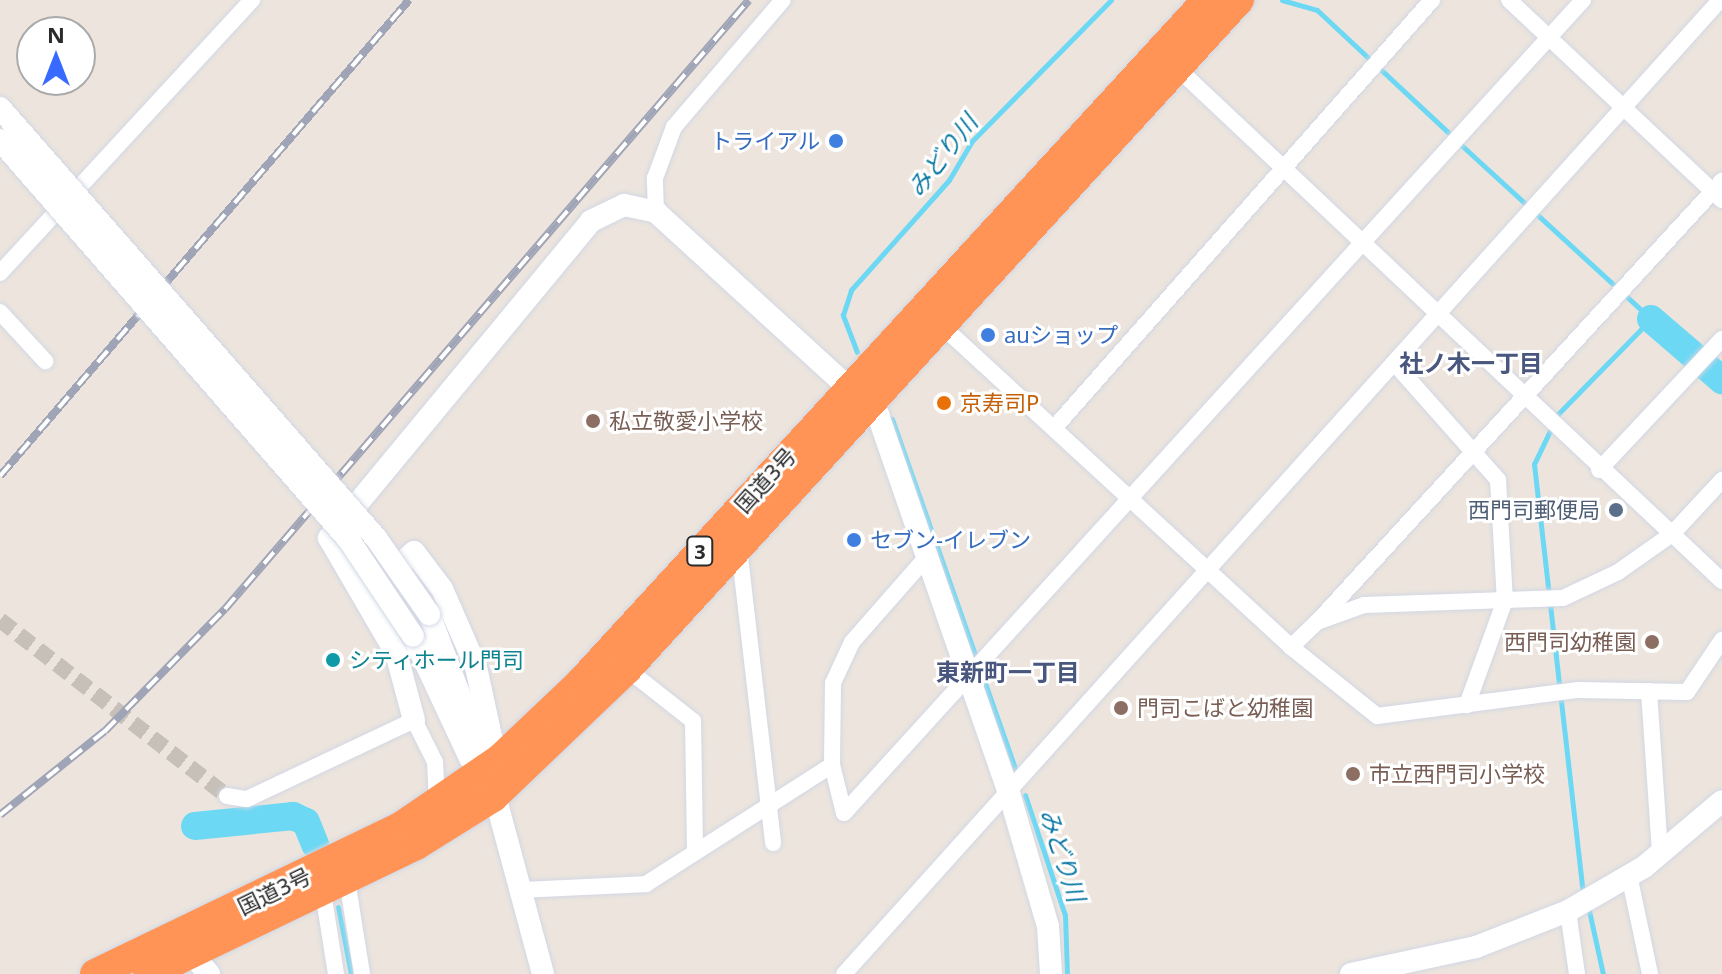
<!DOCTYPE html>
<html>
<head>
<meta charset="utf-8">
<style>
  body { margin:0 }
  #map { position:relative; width:1722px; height:974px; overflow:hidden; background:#ede5dd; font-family:"Noto Sans","Noto Sans JP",sans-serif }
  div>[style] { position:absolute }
  .stream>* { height:5px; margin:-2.5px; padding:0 2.5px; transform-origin:2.5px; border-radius:2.5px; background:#6cd8f4 }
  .river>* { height:28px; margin:-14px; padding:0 14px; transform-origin:14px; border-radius:14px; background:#6cd8f4 }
  .street-tunnel>* { height:16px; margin-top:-8px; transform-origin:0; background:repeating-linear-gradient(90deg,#c6c0b9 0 16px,transparent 0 24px) }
  .roads { filter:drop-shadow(0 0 2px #d2d7e4) drop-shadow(0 0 2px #d2d7e4) }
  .street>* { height:16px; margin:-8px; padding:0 8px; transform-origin:8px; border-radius:8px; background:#fff }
  .secondary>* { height:22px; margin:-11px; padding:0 11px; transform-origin:11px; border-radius:11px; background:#fff }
  .highway>* { height:30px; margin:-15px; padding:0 15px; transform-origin:15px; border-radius:15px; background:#ff9456 }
  .rail>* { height:8px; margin-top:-4px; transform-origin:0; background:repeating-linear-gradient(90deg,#fff 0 15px,#9fa4b6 0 30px); box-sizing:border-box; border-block:2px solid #9fa4b6 }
  .bridges { filter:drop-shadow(0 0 2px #d2d7e4) drop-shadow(0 0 2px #d2d7e4) }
  .secondary-bridge>* { height:22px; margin:-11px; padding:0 11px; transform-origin:11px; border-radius:11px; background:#fff }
  .dots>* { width:22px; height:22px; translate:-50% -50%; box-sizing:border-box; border:4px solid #fff; border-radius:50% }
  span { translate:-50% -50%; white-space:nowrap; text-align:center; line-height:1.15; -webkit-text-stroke:6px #fff; paint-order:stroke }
  .shield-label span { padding:2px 6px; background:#fff; border:2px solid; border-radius:6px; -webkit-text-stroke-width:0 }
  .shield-label { font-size:20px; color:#2b2b2b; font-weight:700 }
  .shop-label { font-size:22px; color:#366cbe }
  .right { translate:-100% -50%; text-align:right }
  .left { translate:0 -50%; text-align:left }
  .food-label { font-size:22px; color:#c56008 }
  .education-label { font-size:22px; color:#785e54 }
  .street-label { font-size:22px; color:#2b2b2b }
  .service-label { font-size:22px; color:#4e5e75 }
  .culture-label { font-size:22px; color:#0d838f }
  .water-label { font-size:24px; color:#0877a2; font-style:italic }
  .neighbourhood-label { font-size:24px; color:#49567e; font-weight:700 }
  .north { position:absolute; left:16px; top:16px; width:80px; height:80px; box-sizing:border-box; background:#fff; border:2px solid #aaa; border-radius:50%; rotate:0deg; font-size:22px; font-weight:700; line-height:32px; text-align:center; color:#2b2b2b }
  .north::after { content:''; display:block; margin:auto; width:28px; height:36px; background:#386aff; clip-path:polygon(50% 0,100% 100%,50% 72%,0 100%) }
</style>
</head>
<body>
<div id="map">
  <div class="stream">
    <div style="left:1282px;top:0;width:36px;rotate:16deg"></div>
    <div style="left:1317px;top:10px;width:179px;rotate:43deg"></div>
    <div style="left:1459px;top:143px;width:260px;rotate:42.5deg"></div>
    <div style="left:1651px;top:319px;width:133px;rotate:134.4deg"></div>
    <div style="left:1558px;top:414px;width:55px;rotate:115.6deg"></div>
    <div style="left:1534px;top:464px;width:436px;rotate:83.5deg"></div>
    <div style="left:857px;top:352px;width:40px;rotate:-111deg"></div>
    <div style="left:843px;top:315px;width:26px;rotate:-72deg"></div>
    <div style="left:851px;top:290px;width:147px;rotate:-48.3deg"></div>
    <div style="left:949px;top:180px;width:45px;rotate:-59.5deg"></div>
    <div style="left:972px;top:141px;width:198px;rotate:-45.4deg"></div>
    <div style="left:892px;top:419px;width:370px;rotate:70.6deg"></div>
    <div style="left:1025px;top:795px;width:126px;rotate:71.6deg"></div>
    <div style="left:1065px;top:915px;width:59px;rotate:88.1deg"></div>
    <div style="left:1588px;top:906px;width:70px;rotate:77.6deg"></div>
    <div style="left:338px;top:907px;width:68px;rotate:79deg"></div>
  </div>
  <div class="river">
    <div style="left:1651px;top:319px;width:94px;rotate:40.7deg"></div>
    <div style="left:195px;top:826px;width:99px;rotate:-5.8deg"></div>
    <div style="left:293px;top:816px;width:14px;rotate:25deg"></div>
    <div style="left:306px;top:822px;width:24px;rotate:68deg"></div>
  </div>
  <div class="street-tunnel">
    <div style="left:0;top:620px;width:287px;rotate:37.8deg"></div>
  </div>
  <div class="roads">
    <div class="street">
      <div style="left:1509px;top:0;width:292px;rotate:43.2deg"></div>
      <div style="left:1173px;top:64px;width:754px;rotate:43.28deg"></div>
      <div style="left:656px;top:212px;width:34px;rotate:-92deg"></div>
      <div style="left:655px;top:178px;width:54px;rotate:-69.6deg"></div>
      <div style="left:674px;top:127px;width:167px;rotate:-49.4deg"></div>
      <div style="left:0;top:273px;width:372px;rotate:-47.3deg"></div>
      <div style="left:0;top:312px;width:67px;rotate:47.4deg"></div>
      <div style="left:941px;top:325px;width:476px;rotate:42.6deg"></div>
      <div style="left:1291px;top:647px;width:36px;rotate:-44deg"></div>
      <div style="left:1317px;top:622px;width:50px;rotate:-19.9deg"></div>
      <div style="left:1364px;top:605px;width:199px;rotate:-2deg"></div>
      <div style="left:1563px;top:598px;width:61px;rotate:-25.3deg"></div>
      <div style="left:1618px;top:572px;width:66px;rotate:-35.1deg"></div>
      <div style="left:1672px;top:534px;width:74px;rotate:-47.2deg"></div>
      <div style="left:1396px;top:365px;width:154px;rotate:48.4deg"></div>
      <div style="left:1498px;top:480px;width:120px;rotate:86.7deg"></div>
      <div style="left:1505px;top:600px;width:112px;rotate:109.9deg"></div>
      <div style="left:1055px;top:427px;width:570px;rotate:-48.56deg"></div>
      <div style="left:1599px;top:470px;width:180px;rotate:-46.8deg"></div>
      <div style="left:739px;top:548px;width:297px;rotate:83.4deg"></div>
      <div style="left:1320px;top:619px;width:595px;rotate:-47.45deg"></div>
      <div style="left:1291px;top:647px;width:110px;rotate:38.7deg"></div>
      <div style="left:1377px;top:716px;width:203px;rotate:-7.4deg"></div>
      <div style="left:1578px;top:690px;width:109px;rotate:1.1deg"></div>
      <div style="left:1687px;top:692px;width:63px;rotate:-56.1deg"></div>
      <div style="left:627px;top:669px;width:84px;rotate:38.2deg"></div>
      <div style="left:693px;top:721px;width:130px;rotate:89.1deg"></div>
      <div style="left:1649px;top:691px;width:162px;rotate:86.1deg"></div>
      <div style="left:832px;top:765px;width:49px;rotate:76deg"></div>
      <div style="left:844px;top:813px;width:1099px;rotate:-47.73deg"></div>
      <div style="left:227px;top:796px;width:20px;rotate:9deg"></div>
      <div style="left:247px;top:799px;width:185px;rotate:-25.3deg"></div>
      <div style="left:414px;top:720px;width:47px;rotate:63.4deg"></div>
      <div style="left:435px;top:762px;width:41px;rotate:87.2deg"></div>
      <div style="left:1629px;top:875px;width:101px;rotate:78deg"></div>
      <div style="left:347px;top:880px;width:95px;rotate:80.9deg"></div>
      <div style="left:521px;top:890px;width:125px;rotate:-2.7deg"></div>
      <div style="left:646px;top:884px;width:221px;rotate:-32.6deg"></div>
      <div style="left:832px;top:765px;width:82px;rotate:-89.3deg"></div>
      <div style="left:833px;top:683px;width:45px;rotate:-65.1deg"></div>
      <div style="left:852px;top:642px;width:111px;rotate:-48.7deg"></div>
      <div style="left:323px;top:892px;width:83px;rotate:81deg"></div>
      <div style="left:1568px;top:911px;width:64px;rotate:81.9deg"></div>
      <div style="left:844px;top:974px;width:1310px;rotate:-48.03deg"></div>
    </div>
    <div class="secondary">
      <div style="left:384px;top:579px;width:40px;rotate:-42deg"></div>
      <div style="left:414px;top:552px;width:46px;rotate:52.9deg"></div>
      <div style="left:442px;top:589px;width:85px;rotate:66.4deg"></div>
      <div style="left:476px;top:667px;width:104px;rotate:77.8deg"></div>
      <div style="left:429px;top:614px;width:167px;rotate:69.3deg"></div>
      <div style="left:488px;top:770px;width:211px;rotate:74.9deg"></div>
      <div style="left:413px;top:636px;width:135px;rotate:65deg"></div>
      <div style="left:414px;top:720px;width:69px;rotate:-105deg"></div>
      <div style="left:396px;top:653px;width:133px;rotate:-120.2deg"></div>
      <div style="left:329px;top:538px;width:411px;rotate:-50.4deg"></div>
      <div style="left:591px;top:221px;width:37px;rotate:-26deg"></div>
      <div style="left:624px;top:205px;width:33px;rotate:12deg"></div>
      <div style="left:656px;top:212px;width:301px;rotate:42.4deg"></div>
      <div style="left:878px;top:415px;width:400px;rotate:70.9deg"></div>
      <div style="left:1009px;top:793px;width:139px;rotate:73.7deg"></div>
      <div style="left:1048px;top:926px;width:48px;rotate:86.4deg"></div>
      <div style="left:183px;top:945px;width:39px;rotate:48deg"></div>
      <div style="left:1351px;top:974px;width:128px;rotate:-12.2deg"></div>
      <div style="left:1476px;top:947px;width:99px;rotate:-21.4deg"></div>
      <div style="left:1568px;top:911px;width:88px;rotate:-30.1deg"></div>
      <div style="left:1644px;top:867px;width:102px;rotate:-40.2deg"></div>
    </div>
    <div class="highway">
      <div style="left:95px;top:974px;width:341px;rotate:-25.7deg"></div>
      <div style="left:402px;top:826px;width:119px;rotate:-34.4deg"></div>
      <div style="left:500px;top:759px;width:112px;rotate:-43.5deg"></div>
      <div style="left:581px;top:682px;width:926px;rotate:-47.45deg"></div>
      <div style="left:148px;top:974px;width:297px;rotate:-25.7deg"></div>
      <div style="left:416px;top:845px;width:91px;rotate:-31.9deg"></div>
      <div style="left:493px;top:797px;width:185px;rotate:-43.7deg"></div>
      <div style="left:627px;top:669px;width:907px;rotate:-47.55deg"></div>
    </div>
  </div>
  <div class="rail">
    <div style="left:0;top:476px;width:628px;rotate:-49.33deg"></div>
    <div style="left:0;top:815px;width:134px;rotate:-38.7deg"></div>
    <div style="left:105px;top:731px;width:171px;rotate:-45.5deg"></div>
    <div style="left:225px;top:609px;width:803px;rotate:-49.29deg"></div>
  </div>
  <div class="bridges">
    <div class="secondary-bridge">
      <div style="left:0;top:108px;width:571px;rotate:48.83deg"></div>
      <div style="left:376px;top:538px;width:93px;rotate:55.1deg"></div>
      <div style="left:0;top:140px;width:531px;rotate:48.9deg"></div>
      <div style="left:349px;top:540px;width:115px;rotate:56.3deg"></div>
    </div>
  </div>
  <div class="dots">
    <div style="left:836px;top:141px;background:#3f7fe0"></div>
    <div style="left:988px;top:335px;background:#3f7fe0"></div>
    <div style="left:944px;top:403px;background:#e8710a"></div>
    <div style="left:593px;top:421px;background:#8d6e63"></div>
    <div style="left:1616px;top:510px;background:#5c6f8a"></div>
    <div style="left:854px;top:540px;background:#3f7fe0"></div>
    <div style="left:1652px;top:642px;background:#8d6e63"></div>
    <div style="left:333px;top:660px;background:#0f9aa8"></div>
    <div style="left:1121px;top:708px;background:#8d6e63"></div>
    <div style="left:1353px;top:774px;background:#8d6e63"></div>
  </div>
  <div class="shield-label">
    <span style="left:700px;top:551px">3</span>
  </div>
  <div class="shop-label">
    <span class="right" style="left:820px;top:141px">トライアル</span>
    <span class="left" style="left:1004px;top:335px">auショップ</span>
    <span class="left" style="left:870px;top:540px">セブン-イレブン</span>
  </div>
  <div class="food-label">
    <span class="left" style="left:960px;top:403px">京寿司P</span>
  </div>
  <div class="education-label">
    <span class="left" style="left:609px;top:421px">私立敬愛小学校</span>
    <span class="right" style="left:1636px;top:642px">西門司幼稚園</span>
    <span class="left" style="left:1137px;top:708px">門司こばと幼稚園</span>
    <span class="left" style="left:1369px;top:774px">市立西門司小学校</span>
  </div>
  <div class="street-label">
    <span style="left:765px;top:480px;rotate:-48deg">国道3号</span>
    <span style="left:274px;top:891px;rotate:-26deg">国道3号</span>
  </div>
  <div class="service-label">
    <span class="right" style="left:1600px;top:510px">西門司郵便局</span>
  </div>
  <div class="culture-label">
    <span class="left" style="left:349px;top:660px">シティホール門司</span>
  </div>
  <div class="water-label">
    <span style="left:942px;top:155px;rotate:-52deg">みどり川</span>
    <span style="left:1063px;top:855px;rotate:72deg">みどり川</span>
  </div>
  <div class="neighbourhood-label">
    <span style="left:1471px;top:363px">社ノ木一丁目</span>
    <span style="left:1008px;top:672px">東新町一丁目</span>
  </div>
  <div class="north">N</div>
</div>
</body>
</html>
